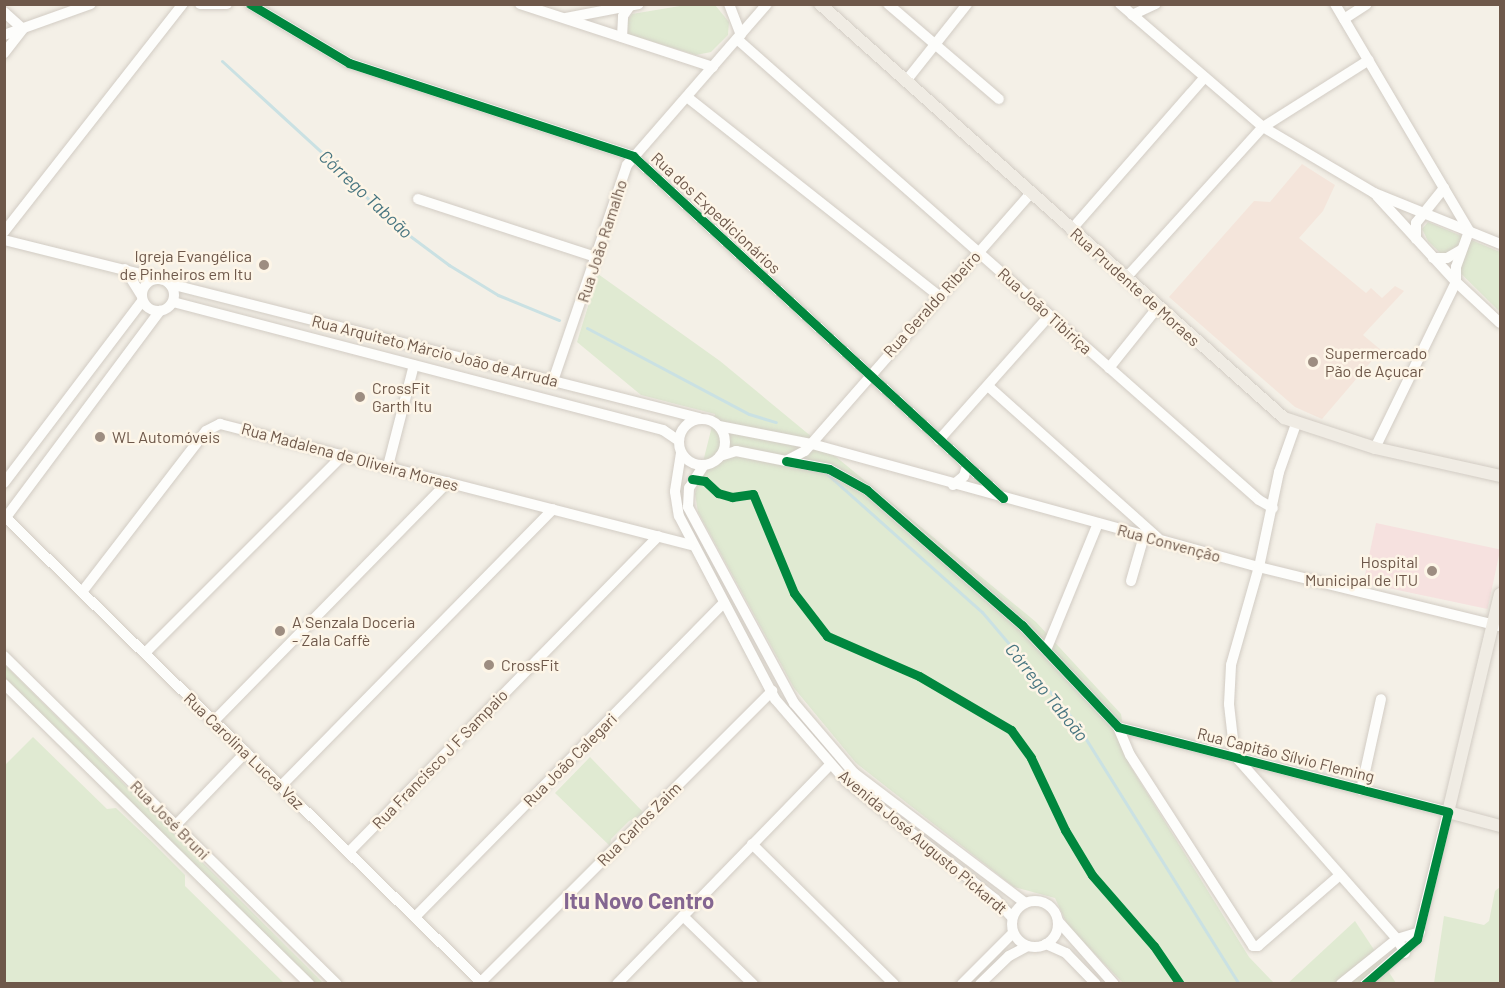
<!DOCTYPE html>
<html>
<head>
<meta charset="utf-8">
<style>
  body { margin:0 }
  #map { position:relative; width:1505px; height:988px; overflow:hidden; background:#f4f0e7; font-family:Barlow,sans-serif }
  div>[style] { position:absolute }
  .commercial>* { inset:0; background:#f4e5db }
  .medical>* { inset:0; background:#f6e1df; transform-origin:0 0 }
  .green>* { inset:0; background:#e0ead2; transform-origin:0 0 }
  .stream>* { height:3px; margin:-1.5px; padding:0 1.5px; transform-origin:1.5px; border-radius:1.5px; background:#cae1e3 }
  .roads { filter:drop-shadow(0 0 2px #d2ccc4) drop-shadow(0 0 2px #d2ccc4) }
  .minor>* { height:10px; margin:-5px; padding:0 5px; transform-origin:5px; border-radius:5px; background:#fdfdfb }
  .minor>.ring { margin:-5px; padding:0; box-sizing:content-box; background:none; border:10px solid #fdfdfb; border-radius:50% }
  .major>* { height:12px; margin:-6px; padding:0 6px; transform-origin:6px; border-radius:6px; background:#f0ece4 }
  .cycleway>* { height:9px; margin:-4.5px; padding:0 4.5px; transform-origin:4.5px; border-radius:4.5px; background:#00873e }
  .dots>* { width:16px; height:16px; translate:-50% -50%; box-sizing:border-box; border:3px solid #fdf5e7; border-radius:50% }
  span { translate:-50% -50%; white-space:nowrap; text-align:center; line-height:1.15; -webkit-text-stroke:5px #fdf5e7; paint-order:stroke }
  .street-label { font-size:16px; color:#6e584a }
  .poi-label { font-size:16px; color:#6e584a }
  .right { translate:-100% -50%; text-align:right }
  .left { translate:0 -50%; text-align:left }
  .water-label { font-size:18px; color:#477580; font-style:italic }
  .district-label { font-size:22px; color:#846691; font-weight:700 }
  .frame { position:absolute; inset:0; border:6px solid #6e584a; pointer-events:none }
</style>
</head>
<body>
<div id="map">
  <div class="commercial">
    <div style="clip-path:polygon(1302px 164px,1335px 185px,1323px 211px,1299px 238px,1366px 293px,1371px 288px,1382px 298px,1395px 286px,1404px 291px,1363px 335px,1381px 350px,1322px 419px,1295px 407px,1169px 297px,1254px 201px,1270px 202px)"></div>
  </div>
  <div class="medical">
    <div style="left:1376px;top:523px;width:127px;height:61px;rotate:12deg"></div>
  </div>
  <div class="green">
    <div style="clip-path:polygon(686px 5px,715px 5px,729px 22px,728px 35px,711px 52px,696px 55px,628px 34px,627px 21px,632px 14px)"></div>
    <div style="clip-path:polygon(1428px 222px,1500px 252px,1500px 312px,1428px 241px,1422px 229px)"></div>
    <div style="clip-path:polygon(598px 274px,720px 361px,1036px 622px,1121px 714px,1129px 764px,1249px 957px,1274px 983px,1123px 983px,1068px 926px,1055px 898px,1014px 887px,856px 763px,794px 688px,698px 512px,695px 494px,715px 414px,641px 395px,577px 342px)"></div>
    <div style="left:5px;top:665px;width:453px;height:12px;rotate:45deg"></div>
    <div style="clip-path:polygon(33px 737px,107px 809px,116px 808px,152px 842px,185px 875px,185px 886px,284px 983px,5px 983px,5px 765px)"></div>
    <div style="clip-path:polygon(590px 757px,644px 813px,629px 821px,611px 839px,610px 846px,555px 793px)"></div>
    <div style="clip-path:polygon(1500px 887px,1500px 983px,1434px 983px,1444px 916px,1484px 925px,1489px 921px,1495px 891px)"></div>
    <div style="clip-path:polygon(1355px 921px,1396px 983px,1287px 984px)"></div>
  </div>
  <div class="stream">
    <div style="left:222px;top:61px;width:145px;rotate:42.5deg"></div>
    <div style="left:329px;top:159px;width:87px;rotate:45.5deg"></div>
    <div style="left:390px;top:221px;width:74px;rotate:36.7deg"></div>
    <div style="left:449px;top:265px;width:57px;rotate:31.5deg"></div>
    <div style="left:498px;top:295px;width:66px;rotate:22.3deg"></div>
    <div style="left:587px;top:328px;width:183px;rotate:28deg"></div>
    <div style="left:749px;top:414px;width:28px;rotate:17deg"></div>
    <div style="left:826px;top:473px;width:209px;rotate:41.7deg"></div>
    <div style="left:982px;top:612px;width:142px;rotate:49.6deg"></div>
    <div style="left:1074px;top:720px;width:311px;rotate:58deg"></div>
  </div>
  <div class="roads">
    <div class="minor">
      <div style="left:200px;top:4px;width:27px"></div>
      <div style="left:250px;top:4px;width:115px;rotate:30.8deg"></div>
      <div style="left:349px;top:63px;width:299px;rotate:18.1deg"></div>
      <div style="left:633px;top:156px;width:504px;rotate:42.75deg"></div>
      <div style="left:520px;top:4px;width:203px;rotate:18.1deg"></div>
      <div style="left:729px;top:4px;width:33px;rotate:69deg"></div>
      <div style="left:888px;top:4px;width:146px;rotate:40.6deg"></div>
      <div style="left:1120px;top:4px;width:189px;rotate:40.7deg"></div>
      <div style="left:1263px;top:127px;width:129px;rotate:30.7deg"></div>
      <div style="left:1374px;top:193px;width:136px;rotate:22deg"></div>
      <div style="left:1335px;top:4px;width:264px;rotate:59.4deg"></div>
      <div style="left:4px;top:12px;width:25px;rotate:42deg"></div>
      <div style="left:23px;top:29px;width:31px;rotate:128deg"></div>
      <div style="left:1132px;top:15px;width:26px;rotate:-25deg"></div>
      <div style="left:566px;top:18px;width:74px;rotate:-10.9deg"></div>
      <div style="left:1344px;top:19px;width:27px;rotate:-33deg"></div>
      <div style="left:4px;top:35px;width:92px;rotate:-19.6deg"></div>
      <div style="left:622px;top:37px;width:21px;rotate:-87deg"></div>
      <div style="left:623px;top:16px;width:12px;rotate:-55deg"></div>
      <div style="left:737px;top:39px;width:696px;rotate:41.45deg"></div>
      <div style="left:1259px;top:500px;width:16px;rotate:30deg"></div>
      <div style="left:906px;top:81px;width:98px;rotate:-51.6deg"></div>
      <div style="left:687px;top:97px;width:321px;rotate:38.3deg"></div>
      <div style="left:1377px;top:196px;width:117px;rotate:47.4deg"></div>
      <div style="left:1456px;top:282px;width:60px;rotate:43deg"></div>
      <div style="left:418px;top:199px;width:186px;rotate:18.1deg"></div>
      <div style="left:1071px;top:230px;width:203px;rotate:-48.8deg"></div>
      <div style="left:4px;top:232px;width:290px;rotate:-51.9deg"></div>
      <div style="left:1416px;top:239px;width:16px;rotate:-90deg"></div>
      <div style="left:1416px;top:223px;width:45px;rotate:-51.3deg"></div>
      <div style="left:4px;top:240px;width:162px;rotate:14deg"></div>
      <div style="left:1433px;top:258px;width:14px"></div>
      <div style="left:1447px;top:258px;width:16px;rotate:-30deg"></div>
      <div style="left:125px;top:269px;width:31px;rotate:58deg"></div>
      <div class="ring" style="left:142px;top:279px;width:22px;height:22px"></div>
      <div style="left:1125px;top:279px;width:205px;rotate:-47.8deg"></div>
      <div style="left:1263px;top:127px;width:125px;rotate:-32.3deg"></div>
      <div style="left:170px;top:284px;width:546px;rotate:14.21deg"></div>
      <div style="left:173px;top:302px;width:506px;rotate:14.64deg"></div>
      <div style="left:663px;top:430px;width:18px;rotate:34deg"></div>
      <div style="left:1109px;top:368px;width:78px;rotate:-51.2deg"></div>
      <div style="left:553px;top:381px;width:228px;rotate:-71.1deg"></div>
      <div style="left:627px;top:165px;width:213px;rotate:-49deg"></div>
      <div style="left:988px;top:386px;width:228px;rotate:41.8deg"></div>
      <div class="ring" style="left:679px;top:419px;width:36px;height:36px"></div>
      <div style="left:719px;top:426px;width:95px;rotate:11deg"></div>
      <div style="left:812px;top:444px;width:464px;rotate:15.4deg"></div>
      <div style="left:1259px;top:567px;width:248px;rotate:13.8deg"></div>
      <div style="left:939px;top:440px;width:166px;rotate:-48.4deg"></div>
      <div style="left:1375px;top:448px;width:185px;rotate:-64deg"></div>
      <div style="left:1456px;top:282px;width:15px;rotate:-90deg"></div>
      <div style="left:1456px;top:267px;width:38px;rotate:-70deg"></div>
      <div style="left:681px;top:453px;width:39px;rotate:99deg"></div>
      <div style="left:675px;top:492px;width:24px;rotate:81deg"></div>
      <div style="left:679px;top:516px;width:207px;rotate:62.3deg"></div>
      <div style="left:775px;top:699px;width:108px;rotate:49.1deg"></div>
      <div style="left:846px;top:781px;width:190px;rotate:38.4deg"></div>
      <div style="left:995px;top:899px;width:25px;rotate:47deg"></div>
      <div style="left:720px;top:456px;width:17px;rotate:-17deg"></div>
      <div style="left:736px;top:451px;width:51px;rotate:11.3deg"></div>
      <div style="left:786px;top:461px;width:21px;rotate:-28deg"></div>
      <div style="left:805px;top:451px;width:343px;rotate:-48.8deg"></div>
      <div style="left:786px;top:461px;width:44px;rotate:10.5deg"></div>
      <div style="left:829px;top:469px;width:43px;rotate:28.9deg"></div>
      <div style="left:867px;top:490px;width:206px;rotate:41.1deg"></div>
      <div style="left:1022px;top:625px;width:140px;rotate:46.7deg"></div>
      <div style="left:1118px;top:727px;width:341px;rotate:14.4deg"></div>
      <div style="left:1448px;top:812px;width:131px;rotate:103.7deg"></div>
      <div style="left:1417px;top:939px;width:69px;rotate:139.1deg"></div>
      <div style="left:704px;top:465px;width:27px;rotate:123deg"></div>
      <div style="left:689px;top:488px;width:19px;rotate:93deg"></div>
      <div style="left:688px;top:507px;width:223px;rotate:61.6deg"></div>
      <div style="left:794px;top:703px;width:92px;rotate:49.4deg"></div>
      <div style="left:854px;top:773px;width:215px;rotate:37.2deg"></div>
      <div style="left:388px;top:466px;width:104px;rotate:-75.6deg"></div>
      <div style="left:4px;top:483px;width:228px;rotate:-52.8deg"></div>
      <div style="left:953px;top:485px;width:14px;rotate:-39deg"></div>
      <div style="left:964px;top:476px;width:10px;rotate:-73deg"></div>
      <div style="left:6px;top:518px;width:667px;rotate:44.33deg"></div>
      <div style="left:4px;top:520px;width:261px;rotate:-53.3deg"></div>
      <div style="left:1131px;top:581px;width:47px;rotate:-73.9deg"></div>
      <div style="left:82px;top:592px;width:203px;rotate:-52.4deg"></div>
      <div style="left:206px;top:431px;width:16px;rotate:-27deg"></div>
      <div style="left:220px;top:424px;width:487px;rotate:14.4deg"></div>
      <div style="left:1046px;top:650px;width:137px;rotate:-67.7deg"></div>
      <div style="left:145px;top:653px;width:280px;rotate:-45deg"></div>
      <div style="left:4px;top:656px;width:467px;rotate:44.6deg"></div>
      <div style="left:4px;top:684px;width:428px;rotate:44.5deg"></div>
      <div style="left:214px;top:721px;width:334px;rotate:-45.6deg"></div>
      <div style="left:1118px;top:727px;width:30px;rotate:67deg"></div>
      <div style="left:1130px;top:755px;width:227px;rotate:57.2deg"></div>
      <div style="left:1253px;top:946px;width:5px"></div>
      <div style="left:1258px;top:946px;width:108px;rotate:-40.9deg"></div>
      <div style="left:1235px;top:757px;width:53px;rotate:-96.5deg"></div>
      <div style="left:1229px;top:704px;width:39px;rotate:-87deg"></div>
      <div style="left:1231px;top:665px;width:102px;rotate:-74.1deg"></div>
      <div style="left:1259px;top:567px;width:97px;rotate:-78.1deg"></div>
      <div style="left:1279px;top:472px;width:51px;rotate:-70.5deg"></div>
      <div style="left:1236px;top:757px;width:243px;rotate:48.5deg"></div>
      <div style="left:1397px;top:939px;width:16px;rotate:60deg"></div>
      <div style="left:281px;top:786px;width:388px;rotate:-45.5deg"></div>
      <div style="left:1361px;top:790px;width:93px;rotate:-77.6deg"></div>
      <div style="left:176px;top:825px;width:101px;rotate:-46.2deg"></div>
      <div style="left:752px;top:844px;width:199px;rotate:44.6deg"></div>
      <div style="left:349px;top:852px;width:442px;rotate:-45.6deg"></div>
      <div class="ring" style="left:1012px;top:901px;width:36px;height:36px"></div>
      <div style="left:683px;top:916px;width:98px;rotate:44.2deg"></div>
      <div style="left:415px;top:917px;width:441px;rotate:-45.5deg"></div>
      <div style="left:1058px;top:921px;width:84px;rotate:48.4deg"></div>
      <div style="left:1046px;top:944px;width:22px;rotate:24deg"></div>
      <div style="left:1066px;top:953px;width:43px;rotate:45.9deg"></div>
      <div style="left:481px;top:982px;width:412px;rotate:-45deg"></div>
      <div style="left:617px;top:984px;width:305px;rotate:-45.8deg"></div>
      <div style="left:962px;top:984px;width:72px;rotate:-45deg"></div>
      <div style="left:980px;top:984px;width:40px;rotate:-44deg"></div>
      <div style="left:1009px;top:956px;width:21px;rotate:-28deg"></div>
      <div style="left:1341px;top:984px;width:72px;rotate:-38.8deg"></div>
      <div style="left:1397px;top:939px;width:24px;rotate:-17deg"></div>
    </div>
    <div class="major">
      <div style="left:820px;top:4px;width:622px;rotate:41.74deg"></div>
      <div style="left:1284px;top:418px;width:96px;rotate:18.2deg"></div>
      <div style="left:1375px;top:448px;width:128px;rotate:12.6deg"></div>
      <div style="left:1500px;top:594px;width:224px;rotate:103.4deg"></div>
      <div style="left:1448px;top:812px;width:54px;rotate:15.1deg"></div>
    </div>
  </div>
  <div class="cycleway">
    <div style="left:250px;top:4px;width:115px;rotate:30.8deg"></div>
    <div style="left:349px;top:63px;width:299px;rotate:18.1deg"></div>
    <div style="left:633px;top:156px;width:504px;rotate:42.75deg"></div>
    <div style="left:786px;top:461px;width:44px;rotate:10.5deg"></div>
    <div style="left:829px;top:469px;width:43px;rotate:28.9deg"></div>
    <div style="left:867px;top:490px;width:206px;rotate:41.1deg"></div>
    <div style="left:1022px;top:625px;width:140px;rotate:46.7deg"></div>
    <div style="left:1118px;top:727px;width:341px;rotate:14.4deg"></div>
    <div style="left:1448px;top:812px;width:131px;rotate:103.7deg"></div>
    <div style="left:1417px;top:939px;width:69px;rotate:139.1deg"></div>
    <div style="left:692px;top:479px;width:13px;rotate:9deg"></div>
    <div style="left:705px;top:481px;width:18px;rotate:43deg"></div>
    <div style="left:718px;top:493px;width:15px;rotate:16deg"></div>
    <div style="left:732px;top:497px;width:21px;rotate:-8deg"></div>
    <div style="left:753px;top:494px;width:107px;rotate:67.5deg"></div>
    <div style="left:794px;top:593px;width:54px;rotate:52.5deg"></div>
    <div style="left:827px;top:636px;width:100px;rotate:23.5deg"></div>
    <div style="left:919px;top:676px;width:107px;rotate:30.4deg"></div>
    <div style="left:1011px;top:730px;width:34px;rotate:54deg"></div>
    <div style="left:1031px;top:758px;width:80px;rotate:64.7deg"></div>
    <div style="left:1065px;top:830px;width:52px;rotate:59deg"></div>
    <div style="left:1092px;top:875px;width:94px;rotate:48.9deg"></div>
    <div style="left:1154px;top:946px;width:46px;rotate:55.6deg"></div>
  </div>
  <div class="dots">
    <div style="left:264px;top:265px;background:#9d8d81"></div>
    <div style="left:1313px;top:362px;background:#9d8d81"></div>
    <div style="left:360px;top:397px;background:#9d8d81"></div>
    <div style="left:100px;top:437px;background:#9d8d81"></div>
    <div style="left:1432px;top:571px;background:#9d8d81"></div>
    <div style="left:280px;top:631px;background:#9d8d81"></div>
    <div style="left:489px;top:665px;background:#9d8d81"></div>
  </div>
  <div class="street-label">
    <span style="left:716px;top:213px;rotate:43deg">Rua dos Expedicionários</span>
    <span style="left:602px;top:241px;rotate:-72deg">Rua João Ramalho</span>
    <span style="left:1135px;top:287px;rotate:42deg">Rua Prudente de Moraes</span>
    <span style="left:932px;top:304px;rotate:-48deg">Rua Geraldo Ribeiro</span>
    <span style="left:1045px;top:311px;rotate:42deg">Rua João Tibiriça</span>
    <span style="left:435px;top:351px;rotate:14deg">Rua Arquiteto Márcio João de Arruda</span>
    <span style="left:350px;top:457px;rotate:15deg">Rua Madalena de Oliveira Moraes</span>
    <span style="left:1169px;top:543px;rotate:15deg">Rua Convenção</span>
    <span style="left:244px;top:751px;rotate:44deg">Rua Carolina Lucca Vaz</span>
    <span style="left:1286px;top:755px;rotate:14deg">Rua Capitão Sílvio Fleming</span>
    <span style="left:440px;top:759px;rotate:-46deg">Rua Francisco J F Sampaio</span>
    <span style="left:570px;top:760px;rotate:-45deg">Rua João Calegari</span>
    <span style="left:170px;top:820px;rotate:45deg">Rua José Bruni</span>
    <span style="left:639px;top:824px;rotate:-45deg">Rua Carlos Zaim</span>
    <span style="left:923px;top:842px;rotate:40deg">Avenida José Augusto Pickardt</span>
  </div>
  <div class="poi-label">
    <span class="right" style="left:252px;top:265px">Igreja Evangélica<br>de Pinheiros em Itu</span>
    <span class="left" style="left:1325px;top:362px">Supermercado<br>Pão de Açucar</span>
    <span class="left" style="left:372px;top:397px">CrossFit<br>Garth Itu</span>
    <span class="left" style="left:112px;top:437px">WL Automóveis</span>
    <span class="right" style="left:1418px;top:571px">Hospital<br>Municipal de ITU</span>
    <span class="left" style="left:292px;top:631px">A Senzala Doceria<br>- Zala Caffè</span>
    <span class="left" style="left:501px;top:665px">CrossFit</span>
  </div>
  <div class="water-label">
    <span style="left:366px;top:194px;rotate:43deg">Córrego Taboão</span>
    <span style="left:1047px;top:692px;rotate:51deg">Córrego Taboão</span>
  </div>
  <div class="district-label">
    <span style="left:639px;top:901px">Itu Novo Centro</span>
  </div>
  <div class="frame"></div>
</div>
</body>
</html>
